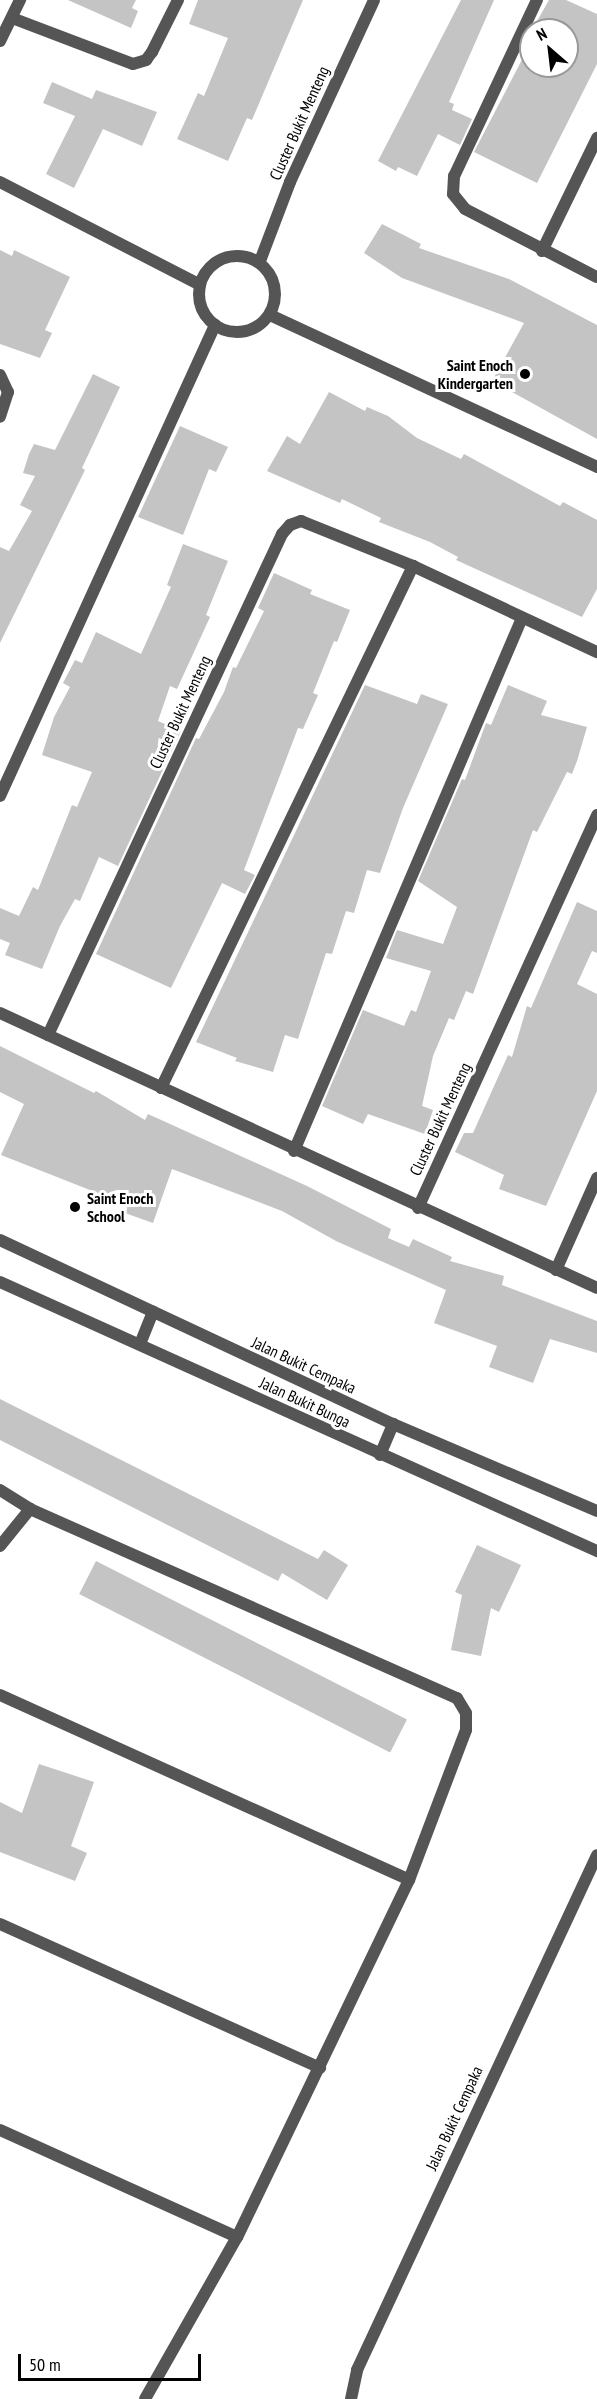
<!DOCTYPE html>
<html>
<head>
<meta charset="utf-8">
<style>
  body { margin:0 }
  #map { position:relative; width:597px; height:2399px; overflow:hidden; background:#fff; font-family:"PT Sans Narrow",sans-serif }
  div>[style] { position:absolute }
  .building>* { inset:0; background:#c4c4c4; transform-origin:0 0 }
  .minor>* { height:12px; margin:-6px; padding:0 6px; transform-origin:6px; border-radius:6px; background:#555 }
  .minor>.ring { margin:-6px; padding:0; box-sizing:content-box; background:none; border:12px solid #555; border-radius:50% }
  .tertiary>* { height:12px; margin:-6px; padding:0 6px; transform-origin:6px; border-radius:6px; background:#555 }
  .dots>* { width:16px; height:16px; translate:-50% -50%; box-sizing:border-box; border:3px solid #fff; border-radius:50% }
  span { translate:-50% -50%; white-space:nowrap; text-align:center; line-height:1.15; -webkit-text-stroke:6px #fff; paint-order:stroke }
  .street-label { font-size:16px; color:#000 }
  .poi-label { font-size:16px; color:#000; font-weight:700 }
  .right { translate:-100% -50%; text-align:right }
  .left { translate:0 -50%; text-align:left }
  .north { position:absolute; left:519px; top:18px; width:60px; height:60px; box-sizing:border-box; background:#fff; border:2px solid #999; border-radius:50%; rotate:332deg; font-size:16px; font-weight:700; line-height:24px; text-align:center; color:#000 }
  .north::after { content:''; display:block; margin:auto; width:21px; height:27px; background:#000; clip-path:polygon(50% 0,100% 100%,50% 72%,0 100%) }
  .scale { position:absolute; left:18px; top:2354px; width:183px; height:27px; box-sizing:border-box; border:3px solid #000; border-top:0; padding-left:8px; font-size:18px; line-height:21px; white-space:nowrap; color:#000; -webkit-text-stroke:4px #fff; paint-order:stroke }
</style>
</head>
<body>
<div id="map">
  <div class="building">
    <div style="clip-path:polygon(68px 0,136px 0,132px 8px,138px 11px,131px 28px)"></div>
    <div style="clip-path:polygon(198px 0,303px 0,252px 120px,247px 118px,228px 161px,177px 139px,198px 93px,204px 96px,228px 38px,189px 24px)"></div>
    <div style="clip-path:polygon(461px 0,494px 0,449px 102px,454px 104px,452px 110px,472px 119px,460px 145px,438px 134px,417px 176px,398px 167px,396px 171px,378px 161px)"></div>
    <div style="clip-path:polygon(549px 0,566px 0,597px 14px,597px 64px,537px 183px,474px 152px,528px 48px,524px 47px,531px 32px,531px 66px,567px 66px,567px 30px,532px 30px)"></div>
    <div style="clip-path:polygon(52px 82px,92px 99px,96px 90px,157px 112px,142px 146px,103px 129px,74px 188px,46px 174px,75px 116px,43px 103px)"></div>
    <div style="clip-path:polygon(382px 224px,421px 244px,419px 248px,509px 279px,597px 325px,597px 439px,492px 381px,524px 323px,402px 278px,364px 253px)"></div>
    <div style="clip-path:polygon(0 250px,12px 256px,14px 250px,70px 277px,45px 330px,52px 333px,40px 358px,0 344px)"></div>
    <div style="clip-path:polygon(93px 374px,120px 387px,82px 468px,85px 470px,0 643px,0 547px,9px 551px,32px 511px,20px 505px,35px 476px,23px 473px,29px 454px,34px 444px,55px 450px)"></div>
    <div style="clip-path:polygon(329px 392px,365px 411px,367px 407px,388px 416px,417px 438px,461px 459px,464px 454px,560px 506px,563px 502px,597px 520px,597px 589px,582px 617px,456px 560px,458px 557px,430px 542px,379px 522px,381px 518px,342px 499px,340px 503px,267px 471px,287px 436px,300px 444px)"></div>
    <div style="clip-path:polygon(180px 426px,228px 447px,216px 472px,209px 469px,183px 535px,138px 517px)"></div>
    <div style="clip-path:polygon(183px 544px,228px 561px,206px 615px,210px 617px,177px 689px,170px 686px,158px 721px,181px 731px,118px 866px,99px 857px,80px 901px,75px 899px,60px 926px,42px 969px,5px 955px,10px 943px,0 939px,0 908px,19px 916px,33px 887px,38px 890px,72px 805px,77px 807px,92px 772px,42px 755px,54px 717px,70px 687px,63px 683px,75px 660px,82px 663px,96px 632px,141px 654px,171px 587px,167px 585px)"></div>
    <div style="clip-path:polygon(274px 573px,312px 590px,310px 594px,350px 610px,337px 642px,334px 641px,313px 693px,318px 695px,303px 729px,298px 728px,244px 870px,255px 875px,245px 894px,222px 883px,171px 988px,96px 954px,196px 738px,199px 739px,224px 692px,233px 667px,236px 668px,264px 611px,258px 608px)"></div>
    <div style="clip-path:polygon(365px 685px,417px 704px,421px 694px,448px 704px,403px 808px,380px 873px,367px 870px,354px 913px,346px 911px,332px 954px,326px 953px,298px 1039px,285px 1035px,273px 1072px,235px 1061px,237px 1058px,196px 1042px)"></div>
    <div style="clip-path:polygon(508px 685px,547px 701px,541px 715px,587px 727px,577px 761px,572px 774px,567px 772px,537px 832px,533px 830px,473px 994px,466px 991px,454px 1020px,449px 1018px,433px 1056px,422px 1106px,433px 1110px,425px 1134px,368px 1114px,363px 1124px,322px 1106px,363px 1010px,404px 1026px,411px 1010px,416px 1012px,431px 971px,386px 958px,397px 930px,443px 944px,457px 907px,418px 881px,462px 779px,465px 780px,486px 723px,491px 725px)"></div>
    <div style="clip-path:polygon(577px 902px,597px 911px,597px 953px,592px 951px,577px 984px,597px 994px,597px 1091px,546px 1206px,499px 1189px,504px 1175px,455px 1152px,464px 1133px,473px 1133px,508px 1055px,512px 1057px,527px 1006px,531px 1008px)"></div>
    <div style="clip-path:polygon(0 1046px,94px 1093px,96px 1091px,145px 1120px,148px 1114px,307px 1186px,391px 1229px,388px 1238px,409px 1247px,413px 1239px,452px 1257px,450px 1261px,504px 1276px,502px 1285px,597px 1321px,597px 1353px,550px 1339px,533px 1383px,489px 1367px,497px 1346px,434px 1323px,446px 1290px,336px 1241px,282px 1211px,172px 1169px,153px 1223px,125px 1213px,128px 1205px,1px 1155px,24px 1104px,0 1092px)"></div>
    <div style="clip-path:polygon(0 1399px,318px 1559px,324px 1550px,348px 1565px,327px 1600px,282px 1573px,278px 1581px,0 1440px)"></div>
    <div style="clip-path:polygon(477px 1545px,521px 1565px,499px 1612px,491px 1608px,481px 1656px,451px 1650px,462px 1595px,455px 1592px)"></div>
    <div style="left:96px;top:1561px;width:349px;height:37px;rotate:27deg"></div>
    <div style="clip-path:polygon(39px 1764px,94px 1782px,71px 1846px,87px 1853px,75px 1881px,0 1852px,0 1802px,22px 1813px)"></div>
  </div>
  <div class="minor">
    <div style="left:537px;top:0;width:195px;rotate:115.2deg"></div>
    <div style="left:454px;top:176px;width:18px;rotate:93deg"></div>
    <div style="left:453px;top:194px;width:19px;rotate:51deg"></div>
    <div style="left:465px;top:209px;width:148px;rotate:27.3deg"></div>
    <div style="left:12px;top:18px;width:129px;rotate:20.8deg"></div>
    <div style="left:133px;top:64px;width:14px;rotate:-17deg"></div>
    <div style="left:146px;top:60px;width:10px;rotate:-53deg"></div>
    <div style="left:152px;top:52px;width:58px;rotate:-63.4deg"></div>
    <div style="left:0;top:41px;width:46px;rotate:-64deg"></div>
    <div style="left:0;top:182px;width:225px;rotate:27.2deg"></div>
    <div style="left:542px;top:251px;width:126px;rotate:-64deg"></div>
    <div class="ring" style="left:199px;top:256px;width:64px;height:64px"></div>
    <div style="left:260px;top:261px;width:85px;rotate:-69.2deg"></div>
    <div style="left:290px;top:182px;width:200px;rotate:-65.2deg"></div>
    <div style="left:270px;top:315px;width:361px;rotate:24.9deg"></div>
    <div style="left:0;top:375px;width:19px;rotate:65deg"></div>
    <div style="left:8px;top:392px;width:26px;rotate:108deg"></div>
    <div style="left:0;top:796px;width:518px;rotate:-65.46deg"></div>
    <div style="left:0;top:1013px;width:657px;rotate:24.73deg"></div>
    <div style="left:48px;top:1035px;width:553px;rotate:-64.96deg"></div>
    <div style="left:282px;top:534px;width:12px;rotate:-48deg"></div>
    <div style="left:290px;top:525px;width:12px;rotate:-20deg"></div>
    <div style="left:301px;top:521px;width:121px;rotate:21.9deg"></div>
    <div style="left:413px;top:566px;width:203px;rotate:25.1deg"></div>
    <div style="left:161px;top:1088px;width:580px;rotate:-64.23deg"></div>
    <div style="left:294px;top:1151px;width:580px;rotate:-66.84deg"></div>
    <div style="left:418px;top:1208px;width:432px;rotate:-65.5deg"></div>
    <div style="left:0;top:1240px;width:434px;rotate:25.1deg"></div>
    <div style="left:393px;top:1424px;width:222px;rotate:23.1deg"></div>
    <div style="left:556px;top:1270px;width:101px;rotate:-66deg"></div>
    <div style="left:0;top:1282px;width:655px;rotate:24.26deg"></div>
    <div style="left:140px;top:1344px;width:35px;rotate:-68deg"></div>
    <div style="left:380px;top:1455px;width:34px;rotate:-67deg"></div>
    <div style="left:0;top:1490px;width:36px;rotate:32deg"></div>
    <div style="left:0;top:1546px;width:48px;rotate:-51deg"></div>
    <div style="left:30px;top:1509px;width:467px;rotate:23.9deg"></div>
    <div style="left:457px;top:1698px;width:17px;rotate:59deg"></div>
    <div style="left:466px;top:1713px;width:17px;rotate:90deg"></div>
    <div style="left:466px;top:1730px;width:160px;rotate:110.8deg"></div>
    <div style="left:409px;top:1880px;width:396px;rotate:115.7deg"></div>
    <div style="left:237px;top:2237px;width:186px;rotate:119.6deg"></div>
    <div style="left:0;top:1695px;width:449px;rotate:24.3deg"></div>
    <div style="left:0;top:1924px;width:351px;rotate:24.2deg"></div>
    <div style="left:0;top:2130px;width:260px;rotate:24.3deg"></div>
  </div>
  <div class="tertiary">
    <div style="left:351px;top:2399px;width:30px;rotate:-78deg"></div>
    <div style="left:357px;top:2370px;width:568px;rotate:-65.01deg"></div>
  </div>
  <div class="dots">
    <div style="left:525px;top:374px;background:#000"></div>
    <div style="left:75px;top:1207px;background:#000"></div>
  </div>
  <div class="street-label">
    <span style="left:299px;top:123px;rotate:-66deg">Cluster Bukit Menteng</span>
    <span style="left:180px;top:712px;rotate:-65deg">Cluster Bukit Menteng</span>
    <span style="left:440px;top:1119px;rotate:-65deg">Cluster Bukit Menteng</span>
    <span style="left:304px;top:1365px;rotate:25deg">Jalan Bukit Cempaka</span>
    <span style="left:305px;top:1402px;rotate:25deg">Jalan Bukit Bunga</span>
    <span style="left:454px;top:2118px;rotate:-65deg">Jalan Bukit Cempaka</span>
  </div>
  <div class="poi-label">
    <span class="right" style="left:513px;top:374px">Saint Enoch<br>Kindergarten</span>
    <span class="left" style="left:87px;top:1207px">Saint Enoch<br>School</span>
  </div>
  <div class="north">N</div>
  <div class="scale">50 m</div>
</div>
</body>
</html>
